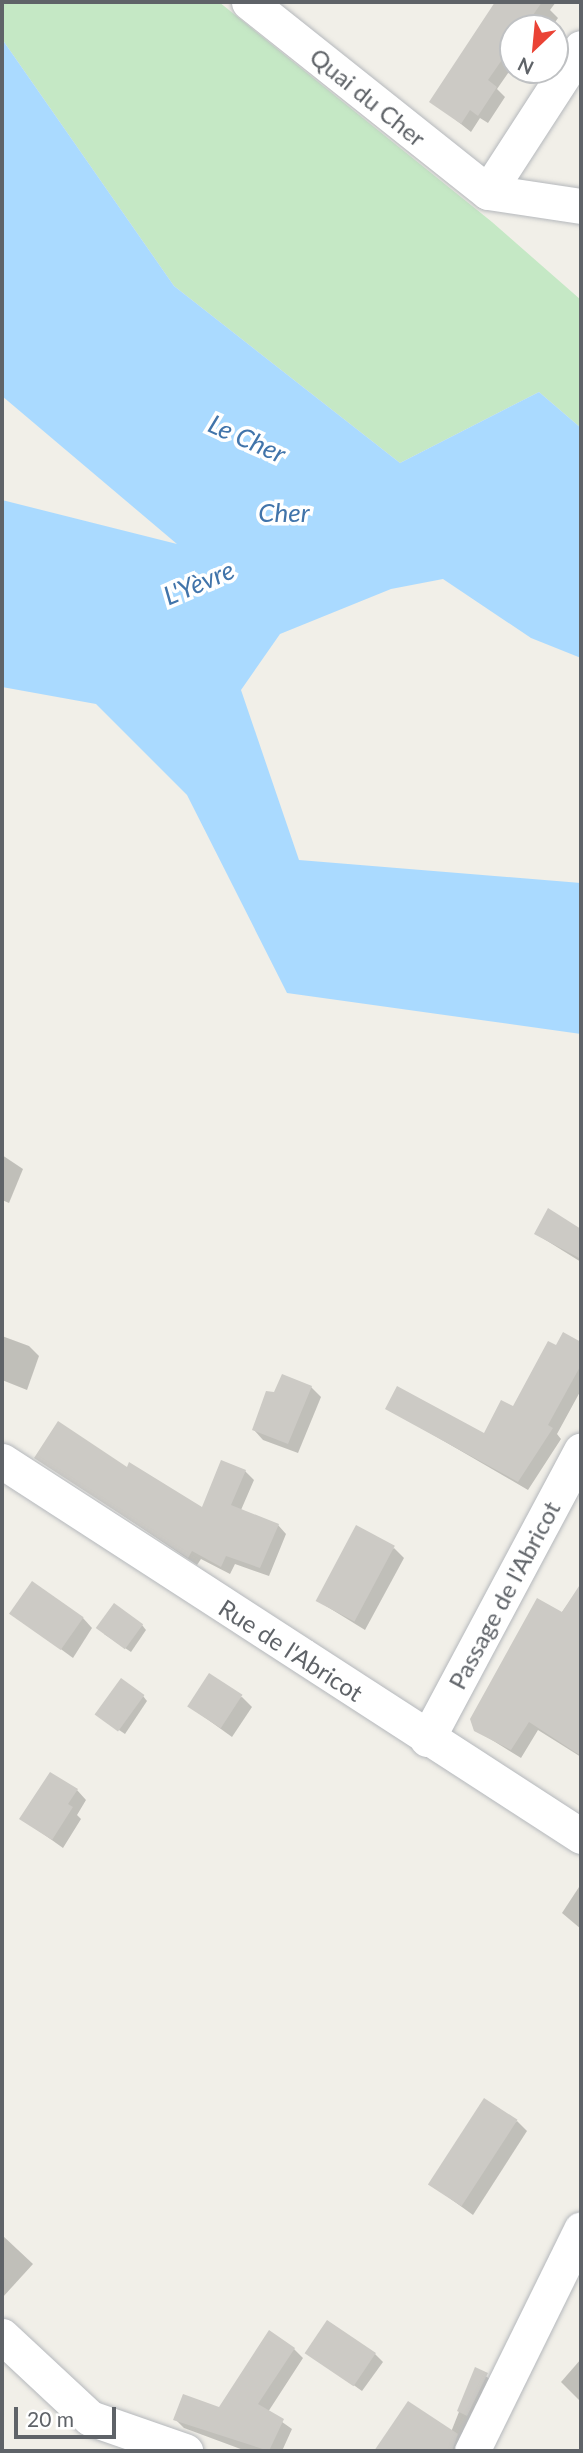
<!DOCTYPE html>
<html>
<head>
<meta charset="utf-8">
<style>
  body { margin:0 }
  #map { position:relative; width:583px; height:2453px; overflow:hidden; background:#f1efe8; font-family:Lato,sans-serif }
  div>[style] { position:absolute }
  .green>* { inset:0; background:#c5e8c5 }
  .water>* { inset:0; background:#aadaff }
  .shadow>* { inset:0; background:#0003 }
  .building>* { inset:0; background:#cccac5; transform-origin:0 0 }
  .roads { filter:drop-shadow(0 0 2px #b5b8bc) drop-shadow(0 0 2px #b5b8bc) }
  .minor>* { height:35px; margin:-17.5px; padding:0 17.5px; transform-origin:17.5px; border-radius:17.5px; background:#fff }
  span { translate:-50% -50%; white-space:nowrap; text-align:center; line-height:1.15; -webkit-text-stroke:7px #fff; paint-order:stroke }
  .street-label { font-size:24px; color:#5f6368 }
  .water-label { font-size:26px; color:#4174aa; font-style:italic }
  .frame { position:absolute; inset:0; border:4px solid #5f6368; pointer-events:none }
  .north { position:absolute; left:499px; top:14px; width:70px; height:70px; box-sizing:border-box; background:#fff; border:2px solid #bfc1c3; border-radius:50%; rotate:206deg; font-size:19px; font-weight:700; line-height:28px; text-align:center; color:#5f6368 }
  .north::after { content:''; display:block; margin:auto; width:24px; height:32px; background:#ea4335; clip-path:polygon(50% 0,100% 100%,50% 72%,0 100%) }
  .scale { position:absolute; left:14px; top:2407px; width:102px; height:32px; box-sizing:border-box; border:4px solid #5f6368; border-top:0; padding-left:9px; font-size:21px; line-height:24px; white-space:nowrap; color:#5f6368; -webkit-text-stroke:5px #fff; paint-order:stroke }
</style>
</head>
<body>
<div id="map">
  <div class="green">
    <div style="clip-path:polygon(2px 2px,219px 2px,492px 222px,581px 300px,581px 428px,539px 392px,400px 463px,174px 286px,2px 39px)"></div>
  </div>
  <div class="water">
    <div style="clip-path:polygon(2px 39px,174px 286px,400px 463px,539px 392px,581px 428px,581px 658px,531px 638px,443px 579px,391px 589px,280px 634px,241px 690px,299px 860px,581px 883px,581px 1034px,287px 993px,187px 795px,96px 704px,2px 687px,2px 500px,177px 544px,2px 396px)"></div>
  </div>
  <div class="shadow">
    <div style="clip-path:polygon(497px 2px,556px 2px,550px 10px,558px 18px,551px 28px,513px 28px,513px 66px,497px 89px,505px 97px,488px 123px,480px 118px,471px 132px,432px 101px)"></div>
    <div style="clip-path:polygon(2px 1155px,23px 1169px,9px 1203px,2px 1200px)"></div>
    <div style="clip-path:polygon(549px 1211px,581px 1230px,581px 1262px,536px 1234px)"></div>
    <div style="clip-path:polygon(564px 1334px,581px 1344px,581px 1390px,557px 1434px,561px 1439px,528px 1490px,387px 1408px,484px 1435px,514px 1409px)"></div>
    <div style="clip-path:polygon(2px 1336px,29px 1346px,39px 1356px,27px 1390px,2px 1380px)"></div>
    <div style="clip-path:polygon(311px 1387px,321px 1397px,298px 1453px,263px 1440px,254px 1430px)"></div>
    <div style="clip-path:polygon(36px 1457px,128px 1469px,203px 1509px,245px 1471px,254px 1480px,241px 1510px,278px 1525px,286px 1534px,269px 1576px,235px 1564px,230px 1574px,201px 1559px,197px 1565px)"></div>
    <div style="clip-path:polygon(394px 1548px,404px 1558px,365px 1630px,318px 1601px)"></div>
    <div style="clip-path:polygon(581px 1586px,581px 1757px,538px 1730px,521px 1758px,476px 1730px)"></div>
    <div style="clip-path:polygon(13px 1614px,83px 1618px,92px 1628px,73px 1658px)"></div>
    <div style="clip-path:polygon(142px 1625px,146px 1630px,131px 1652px,104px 1634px)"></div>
    <div style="clip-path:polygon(143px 1696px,147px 1701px,125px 1734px,104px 1720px)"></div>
    <div style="clip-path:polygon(242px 1697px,252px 1707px,232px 1737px,189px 1706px)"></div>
    <div style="clip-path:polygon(77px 1790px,86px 1800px,77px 1815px,81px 1819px,63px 1848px,21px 1818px)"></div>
    <div style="clip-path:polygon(581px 1884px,581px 1929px,562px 1913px)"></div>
    <div style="clip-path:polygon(517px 2121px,527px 2131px,473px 2215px,430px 2184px)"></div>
    <div style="clip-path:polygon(2px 2235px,33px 2264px,2px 2298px)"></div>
    <div style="clip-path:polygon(294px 2349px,303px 2358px,268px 2412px,292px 2429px,282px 2451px,246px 2451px,184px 2428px,175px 2419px,219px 2409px)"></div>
    <div style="clip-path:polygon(307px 2352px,375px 2354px,383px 2362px,362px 2391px)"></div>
    <div style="clip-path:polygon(581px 2359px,581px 2402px,561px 2382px)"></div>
    <div style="clip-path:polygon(476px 2369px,495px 2383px,462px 2451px,376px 2451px,409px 2404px,451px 2432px)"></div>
  </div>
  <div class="building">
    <div style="clip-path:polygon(495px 2px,542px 2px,524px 28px,513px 28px,513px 44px,488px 80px,497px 87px,478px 116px,470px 110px,461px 124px,429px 102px)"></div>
    <div style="clip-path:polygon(548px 1208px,581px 1229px,581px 1259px,534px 1234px)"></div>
    <div style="clip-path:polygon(563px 1332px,581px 1342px,581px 1365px,548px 1425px,553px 1428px,518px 1482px,385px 1409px,397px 1386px,484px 1433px,501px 1400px,513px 1406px,548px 1341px,556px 1345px)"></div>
    <div style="clip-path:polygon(282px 1374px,312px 1386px,288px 1444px,252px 1430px,266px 1391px,274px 1392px)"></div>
    <div style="clip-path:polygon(58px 1421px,127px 1467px,129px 1462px,202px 1507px,221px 1460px,246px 1470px,231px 1505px,279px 1524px,260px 1568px,226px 1556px,221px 1567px,192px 1551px,188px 1558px,34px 1458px)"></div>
    <div style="left:356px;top:1525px;width:44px;height:86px;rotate:28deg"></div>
    <div style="left:32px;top:1581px;width:63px;height:40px;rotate:35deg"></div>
    <div style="clip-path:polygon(581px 1583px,581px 1756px,529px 1722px,511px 1750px,474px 1731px,470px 1719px,537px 1598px,562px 1612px)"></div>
    <div style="left:114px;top:1603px;width:36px;height:31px;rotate:36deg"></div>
    <div style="left:209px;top:1673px;width:40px;height:40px;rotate:33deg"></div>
    <div style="left:121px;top:1678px;width:29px;height:45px;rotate:36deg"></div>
    <div style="clip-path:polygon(50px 1772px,78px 1789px,68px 1804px,73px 1807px,52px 1840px,19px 1819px)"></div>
    <div style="left:484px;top:2098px;width:40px;height:103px;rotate:33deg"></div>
    <div style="left:327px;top:2320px;width:59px;height:40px;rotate:34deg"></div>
    <div style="clip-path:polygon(269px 2330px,295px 2348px,258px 2404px,284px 2419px,269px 2451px,173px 2420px,183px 2394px,219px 2407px)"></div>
    <div style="clip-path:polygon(475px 2367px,488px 2373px,467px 2416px,457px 2411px)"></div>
    <div style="clip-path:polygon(408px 2401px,458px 2434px,452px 2451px,374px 2451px)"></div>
  </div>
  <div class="roads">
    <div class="minor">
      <div style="left:249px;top:2px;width:305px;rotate:38.5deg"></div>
      <div style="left:581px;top:48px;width:171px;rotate:122.9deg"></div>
      <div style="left:488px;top:192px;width:94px;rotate:8.6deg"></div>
      <div style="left:2px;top:1461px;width:690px;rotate:32.93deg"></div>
      <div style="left:427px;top:1739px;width:327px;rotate:-61.9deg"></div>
      <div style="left:2px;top:2336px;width:120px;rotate:43deg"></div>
      <div style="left:90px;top:2418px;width:101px;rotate:19.2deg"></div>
      <div style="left:472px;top:2451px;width:247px;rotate:-63.8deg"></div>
    </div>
  </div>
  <div class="street-label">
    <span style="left:368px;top:97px;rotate:39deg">Quai du Cher</span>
    <span style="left:504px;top:1595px;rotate:-62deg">Passage de l'Abricot</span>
    <span style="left:291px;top:1650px;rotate:33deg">Rue de l'Abricot</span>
  </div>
  <div class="water-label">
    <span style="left:247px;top:439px;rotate:24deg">Le Cher</span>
    <span style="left:284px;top:513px">Cher</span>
    <span style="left:199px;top:583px;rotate:-23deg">L'Yèvre</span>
  </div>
  <div class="frame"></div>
  <div class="north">N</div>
  <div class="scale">20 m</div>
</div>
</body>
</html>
